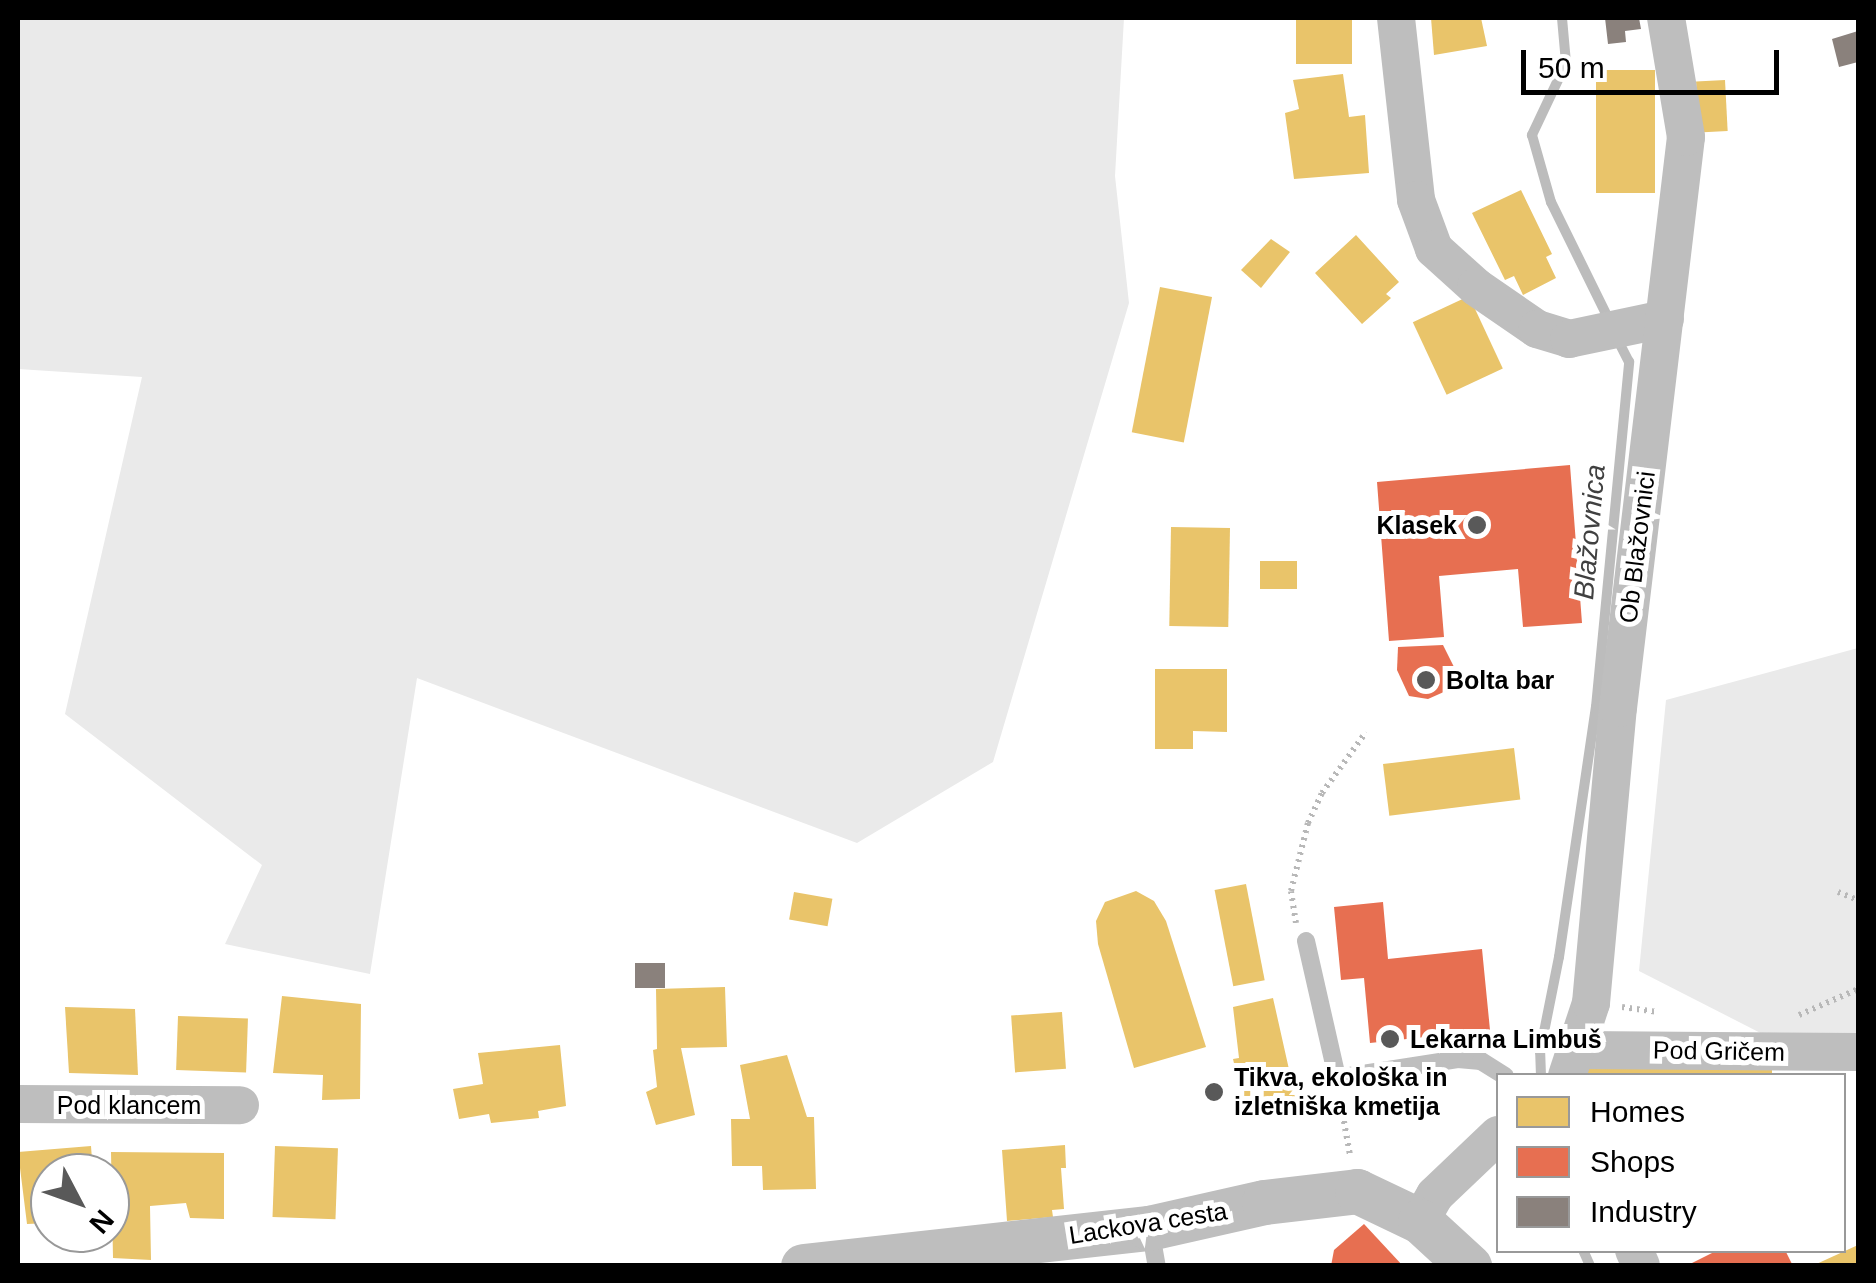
<!DOCTYPE html>
<html>
<head>
<meta charset="utf-8">
<style>
  body { margin:0 }
  #map { position:relative; width:1876px; height:1283px; overflow:hidden; background:#fff; font-family:Helvetica,sans-serif }
  div>[style] { position:absolute }
  .green>* { inset:0; background:#eaeaea }
  .homes>* { inset:0; background:#e9c46a; transform-origin:0 0 }
  .shops>* { inset:0; background:#e76f51 }
  .industry>* { inset:0; background:#8a817c; transform-origin:0 0 }
  .stream>* { height:10px; margin:-5px; padding:0 5px; transform-origin:5px; border-radius:5px; background:#bcbcbc }
  .path>* { height:6px; margin-top:-3px; transform-origin:0; background:repeating-linear-gradient(90deg,#b8b8b8 0 2.5px,transparent 0 7.5px) }
  .service>* { height:18px; margin:-9px; padding:0 9px; transform-origin:9px; border-radius:9px; background:#bebebe }
  .minor>* { height:38px; margin:-19px; padding:0 19px; transform-origin:19px; border-radius:19px; background:#bebebe }
  .tertiary>* { height:45px; margin:-22.5px; padding:0 22.5px; transform-origin:22.5px; border-radius:22.5px; background:#bebebe }
  .dots>* { width:28px; height:28px; translate:-50% -50%; box-sizing:border-box; border:5px solid #fff; border-radius:50% }
  span { translate:-50% -50%; white-space:nowrap; text-align:center; line-height:1.15; -webkit-text-stroke:10px #fff; paint-order:stroke }
  .poi-label { font-size:25px; color:#000; font-weight:700 }
  .right { translate:-100% -50%; text-align:right }
  .left { translate:0 -50%; text-align:left }
  .street-label { font-size:25px; color:#000 }
  .water-label { font-size:28px; color:#404040; font-style:italic }
  .frame { position:absolute; inset:0; border:20px solid #000; pointer-events:none }
  .legend { position:absolute; left:1496px; top:1073px; width:350px; height:180px; box-sizing:border-box; background:#fff; border:2px solid #999; margin:0; padding:12px 18px; list-style:none; font-size:30px; color:#000 }
  .legend li { display:flex; align-items:center; gap:20px; height:50px }
  .legend b { width:50px; border:2px solid #999 }
  .north { position:absolute; left:30px; top:1153px; width:100px; height:100px; box-sizing:border-box; background:#fff; border:2px solid #999; border-radius:50%; rotate:131deg; font-size:28px; font-weight:700; line-height:40px; text-align:center; color:#000 }
  .north::after { content:''; display:block; margin:auto; width:35px; height:45px; background:#595959; clip-path:polygon(50% 0,100% 100%,50% 72%,0 100%) }
  .scale { position:absolute; left:1521px; top:50px; width:258px; height:45px; box-sizing:border-box; border:5px solid #000; border-top:0; padding-left:12px; font-size:30px; line-height:35px; white-space:nowrap; color:#000; -webkit-text-stroke:8px #fff; paint-order:stroke }
</style>
</head>
<body>
<div id="map">
  <div class="green">
    <div style="clip-path:polygon(18px 18px,1124px 18px,1115px 176px,1129px 303px,993px 762px,857px 843px,417px 678px,370px 974px,225px 944px,262px 865px,65px 714px,142px 377px,18px 369px)"></div>
    <div style="clip-path:polygon(1858px 648px,1858px 1048px,1790px 1048px,1639px 971px,1666px 700px)"></div>
  </div>
  <div class="homes">
    <div style="left:1296px;top:18px;width:56px;height:46px"></div>
    <div style="clip-path:polygon(1431px 18px,1481px 18px,1487px 46px,1434px 55px)"></div>
    <div style="left:1596px;top:70px;width:59px;height:123px"></div>
    <div style="clip-path:polygon(1343px 74px,1349px 117px,1365px 115px,1369px 173px,1294px 179px,1285px 113px,1299px 109px,1293px 80px)"></div>
    <div style="left:1725px;top:80px;width:51px;height:29px;rotate:87deg"></div>
    <div style="clip-path:polygon(1521px 190px,1552px 254px,1546px 257px,1556px 278px,1523px 295px,1514px 276px,1505px 280px,1472px 213px)"></div>
    <div style="clip-path:polygon(1356px 235px,1399px 282px,1386px 294px,1391px 298px,1362px 324px,1315px 273px)"></div>
    <div style="clip-path:polygon(1271px 239px,1290px 252px,1261px 288px,1241px 270px)"></div>
    <div style="left:1160px;top:287px;width:53px;height:148px;rotate:11deg"></div>
    <div style="left:1469px;top:296px;width:80px;height:62px;rotate:65deg"></div>
    <div style="left:1171px;top:527px;width:59px;height:99px;rotate:1deg"></div>
    <div style="left:1260px;top:561px;width:37px;height:28px"></div>
    <div style="clip-path:polygon(1155px 669px,1227px 669px,1227px 732px,1193px 731px,1193px 749px,1155px 749px)"></div>
    <div style="left:1514px;top:748px;width:52px;height:132px;rotate:83deg"></div>
    <div style="left:1246px;top:884px;width:98px;height:32px;rotate:79deg"></div>
    <div style="clip-path:polygon(1136px 891px,1154px 901px,1166px 921px,1206px 1047px,1134px 1068px,1098px 944px,1096px 921px,1105px 902px)"></div>
    <div style="left:794px;top:892px;width:39px;height:28px;rotate:10deg"></div>
    <div style="clip-path:polygon(725px 987px,727px 1047px,681px 1048px,695px 1115px,656px 1125px,646px 1092px,657px 1087px,653px 1050px,657px 1049px,656px 989px)"></div>
    <div style="clip-path:polygon(282px 996px,361px 1004px,360px 1099px,322px 1100px,323px 1075px,273px 1073px)"></div>
    <div style="clip-path:polygon(1273px 998px,1297px 1105px,1257px 1114px,1253px 1095px,1242px 1098px,1233px 1059px,1239px 1058px,1233px 1007px)"></div>
    <div style="clip-path:polygon(65px 1007px,135px 1009px,138px 1075px,69px 1073px)"></div>
    <div style="left:1062px;top:1012px;width:57px;height:51px;rotate:86deg"></div>
    <div style="left:178px;top:1016px;width:70px;height:54px;rotate:2deg"></div>
    <div style="clip-path:polygon(560px 1045px,566px 1106px,538px 1111px,539px 1118px,491px 1123px,489px 1114px,459px 1119px,453px 1089px,483px 1084px,478px 1053px)"></div>
    <div style="clip-path:polygon(787px 1055px,807px 1117px,814px 1117px,816px 1189px,763px 1190px,762px 1166px,732px 1166px,731px 1119px,750px 1119px,740px 1065px)"></div>
    <div style="clip-path:polygon(1772px 1063px,1772px 1076px,1585px 1076px,1584px 1068px)"></div>
    <div style="clip-path:polygon(1065px 1145px,1066px 1168px,1061px 1168px,1064px 1209px,1052px 1210px,1053px 1217px,1007px 1221px,1002px 1150px)"></div>
    <div style="clip-path:polygon(91px 1146px,93px 1173px,50px 1173px,50px 1223px,27px 1224px,18px 1152px)"></div>
    <div style="left:275px;top:1146px;width:63px;height:71px;rotate:2deg"></div>
    <div style="clip-path:polygon(111px 1152px,224px 1153px,224px 1219px,190px 1218px,186px 1203px,150px 1206px,151px 1260px,113px 1258px)"></div>
    <div style="clip-path:polygon(1858px 1245px,1858px 1266px,1812px 1266px)"></div>
  </div>
  <div class="shops">
    <div style="clip-path:polygon(1570px 465px,1582px 623px,1523px 627px,1518px 569px,1439px 576px,1444px 637px,1389px 641px,1377px 482px)"></div>
    <div style="clip-path:polygon(1443px 645px,1455px 669px,1446px 691px,1428px 699px,1409px 696px,1397px 670px,1398px 647px)"></div>
    <div style="clip-path:polygon(1383px 902px,1388px 959px,1482px 949px,1490px 1030px,1370px 1043px,1364px 978px,1341px 980px,1334px 907px)"></div>
    <div style="clip-path:polygon(1364px 1224px,1403px 1266px,1331px 1266px,1334px 1250px)"></div>
    <div style="clip-path:polygon(1718px 1250px,1785px 1250px,1793px 1266px,1686px 1266px)"></div>
  </div>
  <div class="industry">
    <div style="clip-path:polygon(1605px 18px,1639px 18px,1641px 29px,1625px 31px,1626px 42px,1608px 44px)"></div>
    <div style="clip-path:polygon(1858px 31px,1858px 62px,1839px 67px,1832px 39px)"></div>
    <div style="left:665px;top:963px;width:25px;height:30px;rotate:90deg"></div>
  </div>
  <div class="stream">
    <div style="left:1562px;top:18px;width:45px;rotate:84.9deg"></div>
    <div style="left:1566px;top:63px;width:80px;rotate:115.3deg"></div>
    <div style="left:1532px;top:135px;width:70px;rotate:74.2deg"></div>
    <div style="left:1551px;top:202px;width:134px;rotate:63.8deg"></div>
    <div style="left:1541px;top:1076px;width:24px;rotate:-92deg"></div>
    <div style="left:1540px;top:1052px;width:97px;rotate:-78.7deg"></div>
    <div style="left:1559px;top:957px;width:253px;rotate:-81.6deg"></div>
    <div style="left:1596px;top:707px;width:347px;rotate:-84.5deg"></div>
    <div style="left:1629px;top:362px;width:27px;rotate:-117deg"></div>
    <div style="left:1583px;top:1250px;width:17px;rotate:66deg"></div>
  </div>
  <div class="path">
    <div style="left:1838px;top:892px;width:22px;rotate:22deg"></div>
    <div style="left:1296px;top:923px;width:32px;rotate:-99deg"></div>
    <div style="left:1291px;top:891px;width:70px;rotate:-76deg"></div>
    <div style="left:1308px;top:823px;width:33px;rotate:-65deg"></div>
    <div style="left:1322px;top:793px;width:75px;rotate:-54.2deg"></div>
    <div style="left:1622px;top:1007px;width:37px;rotate:8deg"></div>
    <div style="left:1799px;top:1015px;width:64px;rotate:-23.8deg"></div>
    <div style="left:1340px;top:1099px;width:57px;rotate:79.9deg"></div>
  </div>
  <div class="service">
    <div style="left:1306px;top:941px;width:140px;rotate:77.2deg"></div>
    <div style="left:1337px;top:1078px;width:122px;rotate:-8.9deg"></div>
    <div style="left:1458px;top:1059px;width:23px;rotate:5deg"></div>
    <div style="left:1481px;top:1061px;width:28px;rotate:32deg"></div>
    <div style="left:1150px;top:1228px;width:39px;rotate:80deg"></div>
  </div>
  <div class="minor">
    <div style="left:1396px;top:18px;width:183px;rotate:83.7deg"></div>
    <div style="left:1416px;top:200px;width:52px;rotate:69.8deg"></div>
    <div style="left:1434px;top:249px;width:57px;rotate:42.1deg"></div>
    <div style="left:1476px;top:287px;width:74px;rotate:34.5deg"></div>
    <div style="left:1537px;top:329px;width:34px;rotate:17deg"></div>
    <div style="left:1569px;top:339px;width:98px;rotate:-11.8deg"></div>
    <div style="left:1579px;top:1050px;width:279px;rotate:0.4deg"></div>
    <div style="left:1567px;top:1076px;width:77px;rotate:-71.8deg"></div>
    <div style="left:1591px;top:1003px;width:296px;rotate:-84.8deg"></div>
    <div style="left:1618px;top:708px;width:575px;rotate:-83.21deg"></div>
    <div style="left:1686px;top:137px;width:121px;rotate:-99.5deg"></div>
    <div style="left:18px;top:1104px;width:222px;rotate:0.3deg"></div>
    <div style="left:1420px;top:1221px;width:30px;rotate:-60deg"></div>
    <div style="left:1435px;top:1195px;width:87px;rotate:-43.6deg"></div>
    <div style="left:1634px;top:1250px;width:17px;rotate:66deg"></div>
  </div>
  <div class="tertiary">
    <div style="left:803px;top:1266px;width:348px;rotate:-6.3deg"></div>
    <div style="left:1149px;top:1228px;width:118px;rotate:-12.7deg"></div>
    <div style="left:1264px;top:1202px;width:94px;rotate:-6.7deg"></div>
    <div style="left:1357px;top:1191px;width:70px;rotate:25.5deg"></div>
    <div style="left:1420px;top:1221px;width:67px;rotate:42.6deg"></div>
  </div>
  <div class="dots">
    <div style="left:1477px;top:525px;background:#595959"></div>
    <div style="left:1426px;top:680px;background:#595959"></div>
    <div style="left:1390px;top:1039px;background:#595959"></div>
    <div style="left:1214px;top:1092px;background:#595959"></div>
  </div>
  <div class="poi-label">
    <span class="right" style="left:1457px;top:525px">Klasek</span>
    <span class="left" style="left:1446px;top:680px">Bolta bar</span>
    <span class="left" style="left:1410px;top:1039px">Lekarna Limbuš</span>
    <span class="left" style="left:1234px;top:1092px">Tikva, ekološka in<br>izletniška kmetija</span>
  </div>
  <div class="street-label">
    <span style="left:1637px;top:547px;rotate:-83deg">Ob Blažovnici</span>
    <span style="left:1719px;top:1051px;rotate:1deg">Pod Gričem</span>
    <span style="left:129px;top:1105px">Pod klancem</span>
    <span style="left:1148px;top:1223px;rotate:-9deg">Lackova cesta</span>
  </div>
  <div class="water-label">
    <span style="left:1590px;top:532px;rotate:-85deg">Blažovnica</span>
  </div>
  <div class="frame"></div>
  <ul class="legend">
  <li><b style="height:28px;background:#e9c46a"></b>Homes</li>
  <li><b style="height:28px;background:#e76f51"></b>Shops</li>
  <li><b style="height:28px;background:#8a817c"></b>Industry</li>
  </ul>
  <div class="north">N</div>
  <div class="scale">50 m</div>
</div>
</body>
</html>
